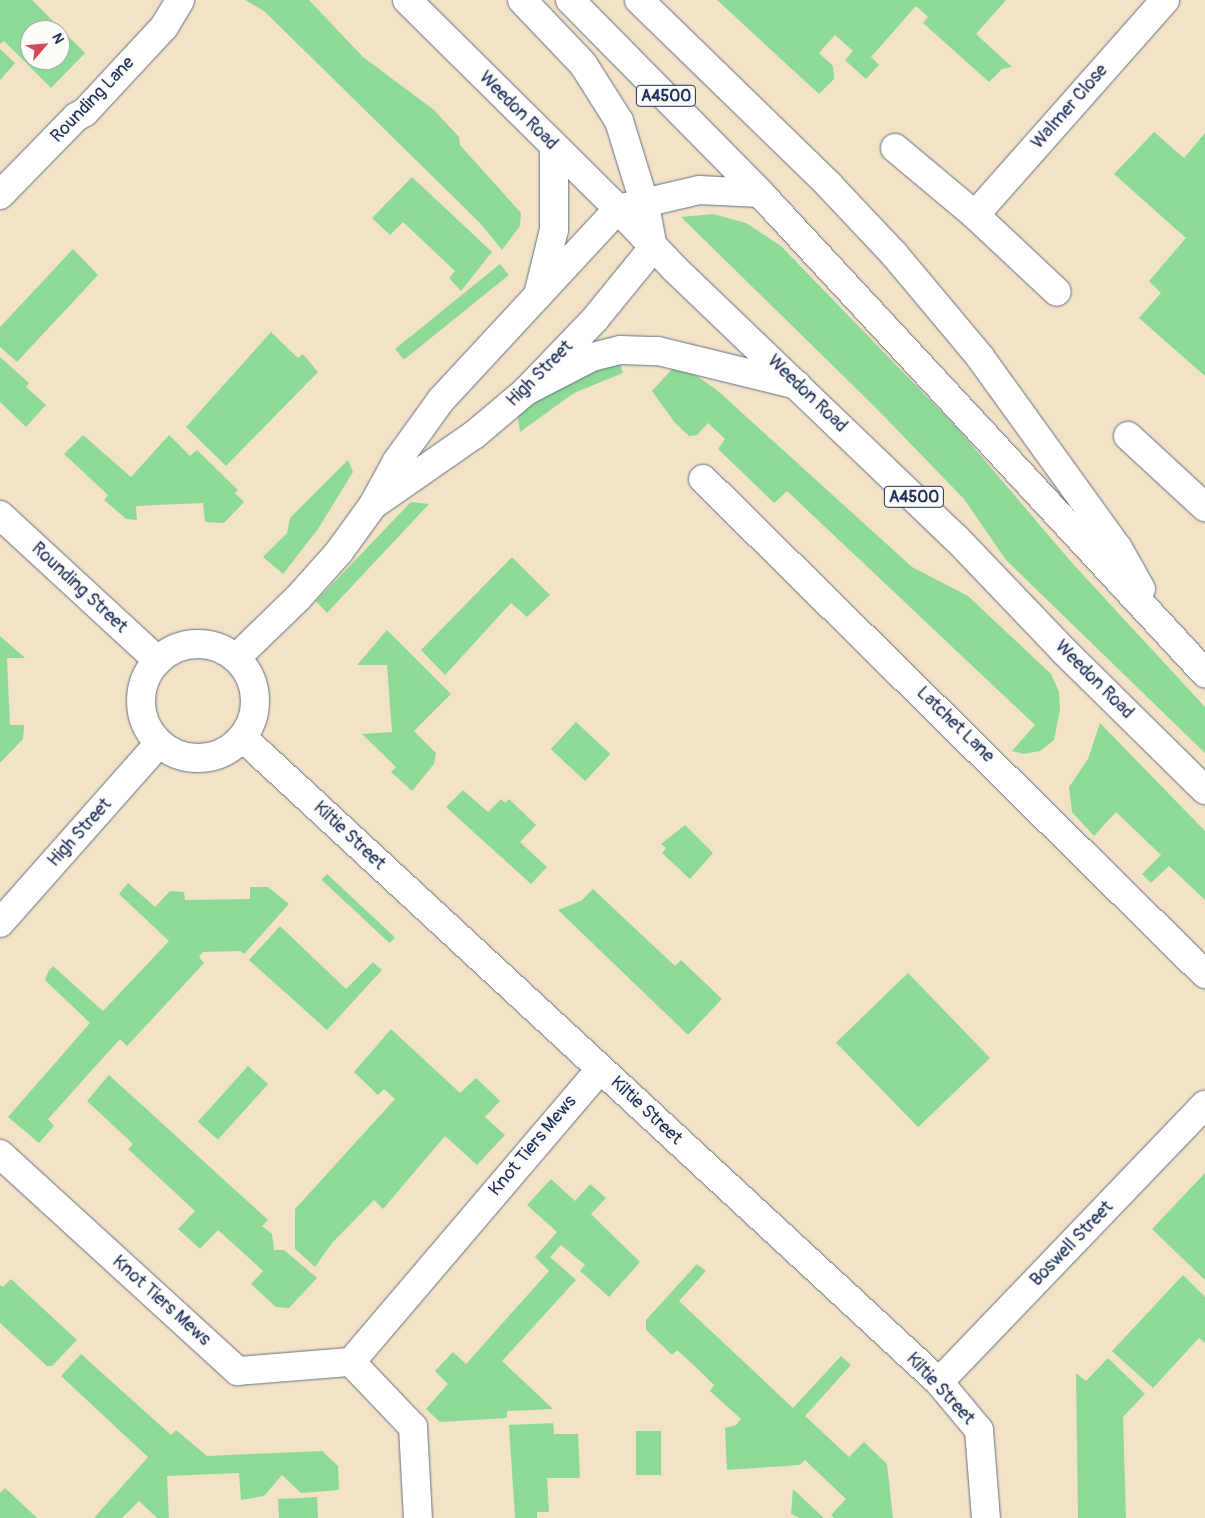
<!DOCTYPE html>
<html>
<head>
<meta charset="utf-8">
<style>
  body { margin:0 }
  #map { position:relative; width:1205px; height:1518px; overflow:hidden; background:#f2e3c7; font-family:Pangolin,sans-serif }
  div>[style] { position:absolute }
  .green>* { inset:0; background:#8dda97; transform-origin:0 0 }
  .roads { filter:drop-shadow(0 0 1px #666e83) drop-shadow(0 0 1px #666e83) }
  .street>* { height:28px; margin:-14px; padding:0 14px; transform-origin:14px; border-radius:14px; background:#fff }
  .street>.ring { margin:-14px; padding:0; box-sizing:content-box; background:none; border:28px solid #fff; border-radius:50% }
  .highway>* { height:28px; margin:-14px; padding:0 14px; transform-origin:14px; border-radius:14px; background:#fff }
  span { translate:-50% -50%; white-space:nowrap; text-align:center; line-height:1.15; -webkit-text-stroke:4px #fdfcf7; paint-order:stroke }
  .shield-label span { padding:1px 4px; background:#fdfcf7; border:1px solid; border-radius:4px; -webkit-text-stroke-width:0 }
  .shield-label { font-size:16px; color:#1b2f5e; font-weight:700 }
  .street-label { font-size:18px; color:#1b2f5e }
  .north { position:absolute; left:20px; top:20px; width:50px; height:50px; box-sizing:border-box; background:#fdfcf7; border:1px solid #a3aaba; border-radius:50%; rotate:63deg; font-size:14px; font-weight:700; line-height:20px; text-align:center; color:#1b2f5e }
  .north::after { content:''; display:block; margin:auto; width:18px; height:22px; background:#d1495b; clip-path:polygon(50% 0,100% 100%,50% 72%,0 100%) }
</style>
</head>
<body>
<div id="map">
  <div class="green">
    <div style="clip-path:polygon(evenodd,0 0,32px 0,85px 53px,51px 88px,4px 41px,0 44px,0 0,30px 30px,60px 30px,60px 60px,30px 60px,30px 30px)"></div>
    <div style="clip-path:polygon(245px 0,309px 0,363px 57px,434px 110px,459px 137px,460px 145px,521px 213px,520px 226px,502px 250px,480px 223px,264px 11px)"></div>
    <div style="clip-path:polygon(717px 0,1006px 0,976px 34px,1012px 67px,1002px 69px,989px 82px,923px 23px,928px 17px,916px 6px,871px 57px,879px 65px,866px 79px,845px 60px,853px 51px,835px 35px,819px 53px,833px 66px,834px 79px,819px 94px)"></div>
    <div style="clip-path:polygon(0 49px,15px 63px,0 80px)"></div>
    <div style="clip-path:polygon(1154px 132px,1184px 158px,1205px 133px,1205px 376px,1139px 318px,1161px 293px,1149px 281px,1186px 238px,1114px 174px)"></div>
    <div style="clip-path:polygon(412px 177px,492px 252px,461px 291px,449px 278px,455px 271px,403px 222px,390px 235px,372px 218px)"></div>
    <div style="clip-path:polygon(713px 214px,746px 223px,781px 246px,957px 428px,1073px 564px,1205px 707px,1205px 753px,1006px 560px,964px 499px,875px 407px,681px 217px)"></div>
    <div style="clip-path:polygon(73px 249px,98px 275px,17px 362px,0 347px,0 327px)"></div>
    <div style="left:500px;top:264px;width:14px;height:135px;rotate:51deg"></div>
    <div style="clip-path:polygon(271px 332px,298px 358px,303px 354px,318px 372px,226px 466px,186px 427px)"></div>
    <div style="clip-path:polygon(0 357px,29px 383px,26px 387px,46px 405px,26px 427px,0 402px)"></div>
    <div style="clip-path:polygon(619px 360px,623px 373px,574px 393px,520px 432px,517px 412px,538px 394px)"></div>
    <div style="clip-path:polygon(674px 367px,697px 376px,718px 391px,912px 567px,968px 596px,1051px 674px,1059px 692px,1060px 709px,1054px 740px,1040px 751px,1024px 754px,1012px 751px,1035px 725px,787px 491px,774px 503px,718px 449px,725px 439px,708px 423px,697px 435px,689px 436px,675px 423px,652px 391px)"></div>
    <div style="clip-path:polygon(83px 435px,131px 477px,169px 435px,190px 456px,197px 450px,238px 490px,235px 493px,244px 502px,224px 523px,205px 522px,203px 503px,136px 506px,137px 520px,126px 519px,104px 500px,108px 495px,64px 454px)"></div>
    <div style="clip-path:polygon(348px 460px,353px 472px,318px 529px,283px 574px,263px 557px,287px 533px,290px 518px)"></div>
    <div style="clip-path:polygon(411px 502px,429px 504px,327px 613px,316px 601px)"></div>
    <div style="clip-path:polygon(512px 557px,550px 595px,527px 617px,511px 603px,445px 675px,421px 650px)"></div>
    <div style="clip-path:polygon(387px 630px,451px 694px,414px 731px,436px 753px,434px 764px,412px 791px,391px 772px,396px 767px,362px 734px,392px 732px,387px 665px,357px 665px)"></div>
    <div style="clip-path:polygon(0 636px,25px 658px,7px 658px,10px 725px,24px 725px,23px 739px,0 763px)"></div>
    <div style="left:576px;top:722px;width:47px;height:37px;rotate:43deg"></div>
    <div style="clip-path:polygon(1100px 723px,1205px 831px,1205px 900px,1169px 866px,1151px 883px,1142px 874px,1161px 855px,1116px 812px,1094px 836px,1072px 812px,1069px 787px,1088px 759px)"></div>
    <div style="clip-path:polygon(463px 790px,488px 812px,501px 799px,505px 803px,509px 799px,536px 825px,520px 842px,547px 867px,531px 884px,446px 807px)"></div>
    <div style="clip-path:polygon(685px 825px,713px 853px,690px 879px,662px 853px,666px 848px,661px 844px)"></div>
    <div style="left:327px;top:874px;width:93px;height:8px;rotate:43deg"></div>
    <div style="clip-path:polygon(128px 883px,155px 907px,170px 891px,184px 892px,185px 900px,250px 899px,250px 887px,268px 887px,289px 904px,244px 954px,240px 951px,203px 952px,199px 957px,204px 963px,156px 1015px,127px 1046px,120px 1039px,48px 1119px,54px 1126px,39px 1143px,8px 1117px,90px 1023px,45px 980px,48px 972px,53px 966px,103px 1011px,169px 941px,119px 894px)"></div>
    <div style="clip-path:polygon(593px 889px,675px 966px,681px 960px,722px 999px,688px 1035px,558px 910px,581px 901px)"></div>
    <div style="clip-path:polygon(280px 926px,346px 989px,373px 962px,382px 970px,327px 1030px,249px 960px)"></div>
    <div style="left:908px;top:973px;width:118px;height:100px;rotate:46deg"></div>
    <div style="clip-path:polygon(391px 1029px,460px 1093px,476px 1078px,500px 1101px,485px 1117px,505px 1135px,477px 1165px,445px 1136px,383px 1209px,374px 1200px,332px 1243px,315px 1267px,295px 1249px,295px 1209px,395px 1099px,384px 1089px,378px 1095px,354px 1072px)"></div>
    <div style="left:248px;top:1066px;width:27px;height:75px;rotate:42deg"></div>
    <div style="clip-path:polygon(109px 1075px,268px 1220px,262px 1226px,272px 1234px,274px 1250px,284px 1250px,317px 1278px,289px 1308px,276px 1307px,251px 1284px,263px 1271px,218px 1230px,200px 1249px,178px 1229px,195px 1211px,128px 1149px,133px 1144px,87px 1101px)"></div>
    <div style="clip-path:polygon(1205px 1173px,1205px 1280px,1152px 1229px)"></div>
    <div style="clip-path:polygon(551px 1179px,575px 1201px,590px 1184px,606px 1198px,591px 1214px,640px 1262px,609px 1297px,580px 1271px,585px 1265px,561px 1245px,550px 1257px,576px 1280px,502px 1361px,553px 1409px,507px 1411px,507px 1418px,440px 1422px,426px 1409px,448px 1384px,435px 1371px,453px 1352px,466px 1364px,549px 1271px,535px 1257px,557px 1232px,527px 1205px)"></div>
    <div style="clip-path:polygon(697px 1264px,706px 1271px,679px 1301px,793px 1408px,841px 1356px,851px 1365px,805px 1416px,849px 1457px,864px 1442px,887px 1464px,893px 1518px,834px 1518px,831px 1515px,846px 1499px,805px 1460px,800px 1465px,727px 1470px,725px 1428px,736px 1425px,741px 1419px,710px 1391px,714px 1385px,700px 1371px,677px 1350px,672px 1355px,646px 1330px,646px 1320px)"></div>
    <div style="clip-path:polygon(1183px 1275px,1205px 1297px,1205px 1343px,1199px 1338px,1153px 1388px,1112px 1351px)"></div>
    <div style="clip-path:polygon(11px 1279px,77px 1340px,52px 1366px,47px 1366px,0 1323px,0 1285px,3px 1287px)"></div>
    <div style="clip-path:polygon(81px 1354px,171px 1435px,176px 1430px,207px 1456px,322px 1451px,338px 1466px,339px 1490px,301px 1493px,282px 1475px,264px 1496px,241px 1500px,239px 1473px,167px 1476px,169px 1518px,157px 1518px,139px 1501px,122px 1518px,94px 1518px,148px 1457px,61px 1376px)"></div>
    <div style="clip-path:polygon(1108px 1358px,1145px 1394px,1123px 1417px,1126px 1518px,1078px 1518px,1076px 1373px,1086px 1381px)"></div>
    <div style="clip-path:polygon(553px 1423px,554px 1434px,578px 1434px,580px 1478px,547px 1478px,549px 1512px,537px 1512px,537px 1518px,515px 1518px,509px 1425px)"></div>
    <div style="left:636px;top:1431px;width:25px;height:44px"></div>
    <div style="clip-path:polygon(5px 1488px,37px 1518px,0 1518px,0 1493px)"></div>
    <div style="clip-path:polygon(793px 1489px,824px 1518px,800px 1518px,791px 1514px)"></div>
    <div style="left:317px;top:1497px;width:21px;height:39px;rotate:87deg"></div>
  </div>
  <div class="roads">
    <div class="street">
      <div style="left:895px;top:148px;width:104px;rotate:39.9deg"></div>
      <div style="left:975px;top:215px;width:112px;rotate:43.2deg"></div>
      <div style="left:0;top:195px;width:109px;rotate:-45.7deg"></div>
      <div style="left:76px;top:117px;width:10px;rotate:-29deg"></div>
      <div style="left:85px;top:112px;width:116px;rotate:-47.1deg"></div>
      <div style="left:164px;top:27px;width:31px;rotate:-59deg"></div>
      <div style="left:975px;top:215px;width:287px;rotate:-48.5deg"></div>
      <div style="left:1128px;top:436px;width:105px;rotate:42.7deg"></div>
      <div style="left:703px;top:479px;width:705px;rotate:44.6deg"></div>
      <div style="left:376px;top:503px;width:119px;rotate:-34.8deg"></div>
      <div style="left:474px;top:435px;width:68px;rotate:-40.2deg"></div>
      <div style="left:526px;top:391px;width:100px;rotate:-46.2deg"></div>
      <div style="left:595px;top:319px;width:92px;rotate:-50.8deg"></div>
      <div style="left:653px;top:248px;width:44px;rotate:-100.5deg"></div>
      <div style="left:645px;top:205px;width:88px;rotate:-107.2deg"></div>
      <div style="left:619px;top:121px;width:67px;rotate:-122.3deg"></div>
      <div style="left:0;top:515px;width:215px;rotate:42.7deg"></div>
      <div class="ring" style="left:141px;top:644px;width:86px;height:86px"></div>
      <div style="left:236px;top:658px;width:86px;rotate:-44.1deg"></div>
      <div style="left:298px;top:598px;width:62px;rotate:-48.3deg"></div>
      <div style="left:339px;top:552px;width:58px;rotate:-54.1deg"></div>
      <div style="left:373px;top:505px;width:50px;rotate:-61.4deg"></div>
      <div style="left:397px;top:461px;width:75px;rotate:-54.2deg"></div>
      <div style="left:441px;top:400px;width:260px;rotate:-47.2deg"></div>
      <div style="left:618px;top:209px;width:83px;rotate:-13.2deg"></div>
      <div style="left:699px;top:190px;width:61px;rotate:2.8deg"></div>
      <div style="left:242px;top:737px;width:950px;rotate:42.78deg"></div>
      <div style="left:939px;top:1382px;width:62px;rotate:50.2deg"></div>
      <div style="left:979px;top:1430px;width:88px;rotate:85.5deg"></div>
      <div style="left:0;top:923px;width:240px;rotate:-48.5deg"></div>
      <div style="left:0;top:1154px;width:322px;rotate:42.4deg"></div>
      <div style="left:238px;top:1371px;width:113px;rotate:-4.6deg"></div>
      <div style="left:351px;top:1362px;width:385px;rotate:-49.6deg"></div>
      <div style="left:351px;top:1362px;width:90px;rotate:46.4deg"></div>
      <div style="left:413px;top:1427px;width:91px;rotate:86.9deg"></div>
      <div style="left:939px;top:1382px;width:384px;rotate:-46.2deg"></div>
    </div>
    <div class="highway">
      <div style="left:407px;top:0;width:297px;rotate:44.7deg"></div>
      <div style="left:618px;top:209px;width:83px;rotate:46.5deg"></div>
      <div style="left:675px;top:269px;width:389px;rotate:43.8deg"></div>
      <div style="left:956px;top:538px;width:156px;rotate:46.3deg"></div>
      <div style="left:1064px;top:651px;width:198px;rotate:44.6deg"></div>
      <div style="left:522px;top:0;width:88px;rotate:46.4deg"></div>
      <div style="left:570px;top:0;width:271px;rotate:45.4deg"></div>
      <div style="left:760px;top:193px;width:655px;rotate:47.17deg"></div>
      <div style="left:639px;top:0;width:265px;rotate:44.2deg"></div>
      <div style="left:829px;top:185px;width:95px;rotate:46.7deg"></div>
      <div style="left:894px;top:254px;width:134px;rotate:50.1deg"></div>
      <div style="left:980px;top:357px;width:236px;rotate:54.2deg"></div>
      <div style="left:1118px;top:548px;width:47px;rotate:60.7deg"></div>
      <div style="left:538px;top:295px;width:67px;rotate:-76.2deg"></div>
      <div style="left:554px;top:230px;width:83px;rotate:-90deg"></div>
      <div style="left:526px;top:391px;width:74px;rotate:-27.3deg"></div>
      <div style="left:592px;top:357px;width:29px;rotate:-14deg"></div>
      <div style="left:620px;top:350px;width:38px;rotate:2deg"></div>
      <div style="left:658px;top:351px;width:143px;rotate:13.7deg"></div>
    </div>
  </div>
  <div class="shield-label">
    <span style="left:666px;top:96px">A4500</span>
    <span style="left:914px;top:497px">A4500</span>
  </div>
  <div class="street-label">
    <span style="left:93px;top:100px;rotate:-46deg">Rounding Lane</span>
    <span style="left:1070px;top:107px;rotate:-49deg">Walmer Close</span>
    <span style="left:518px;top:111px;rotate:45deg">Weedon Road</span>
    <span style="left:540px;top:374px;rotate:-45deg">High Street</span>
    <span style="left:807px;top:394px;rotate:44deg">Weedon Road</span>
    <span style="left:79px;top:588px;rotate:43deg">Rounding Street</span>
    <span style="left:1094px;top:680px;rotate:45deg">Weedon Road</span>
    <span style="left:955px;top:725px;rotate:44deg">Latchet Lane</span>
    <span style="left:80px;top:833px;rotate:-48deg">High Street</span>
    <span style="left:349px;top:836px;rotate:43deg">Kiltie Street</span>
    <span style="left:646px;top:1111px;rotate:43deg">Kiltie Street</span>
    <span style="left:533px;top:1146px;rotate:-50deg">Knot Tiers Mews</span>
    <span style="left:1072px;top:1244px;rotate:-46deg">Boswell Street</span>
    <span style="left:161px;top:1301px;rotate:42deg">Knot Tiers Mews</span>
    <span style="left:940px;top:1389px;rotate:47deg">Kiltie Street</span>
  </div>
  <div class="north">N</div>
</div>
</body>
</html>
